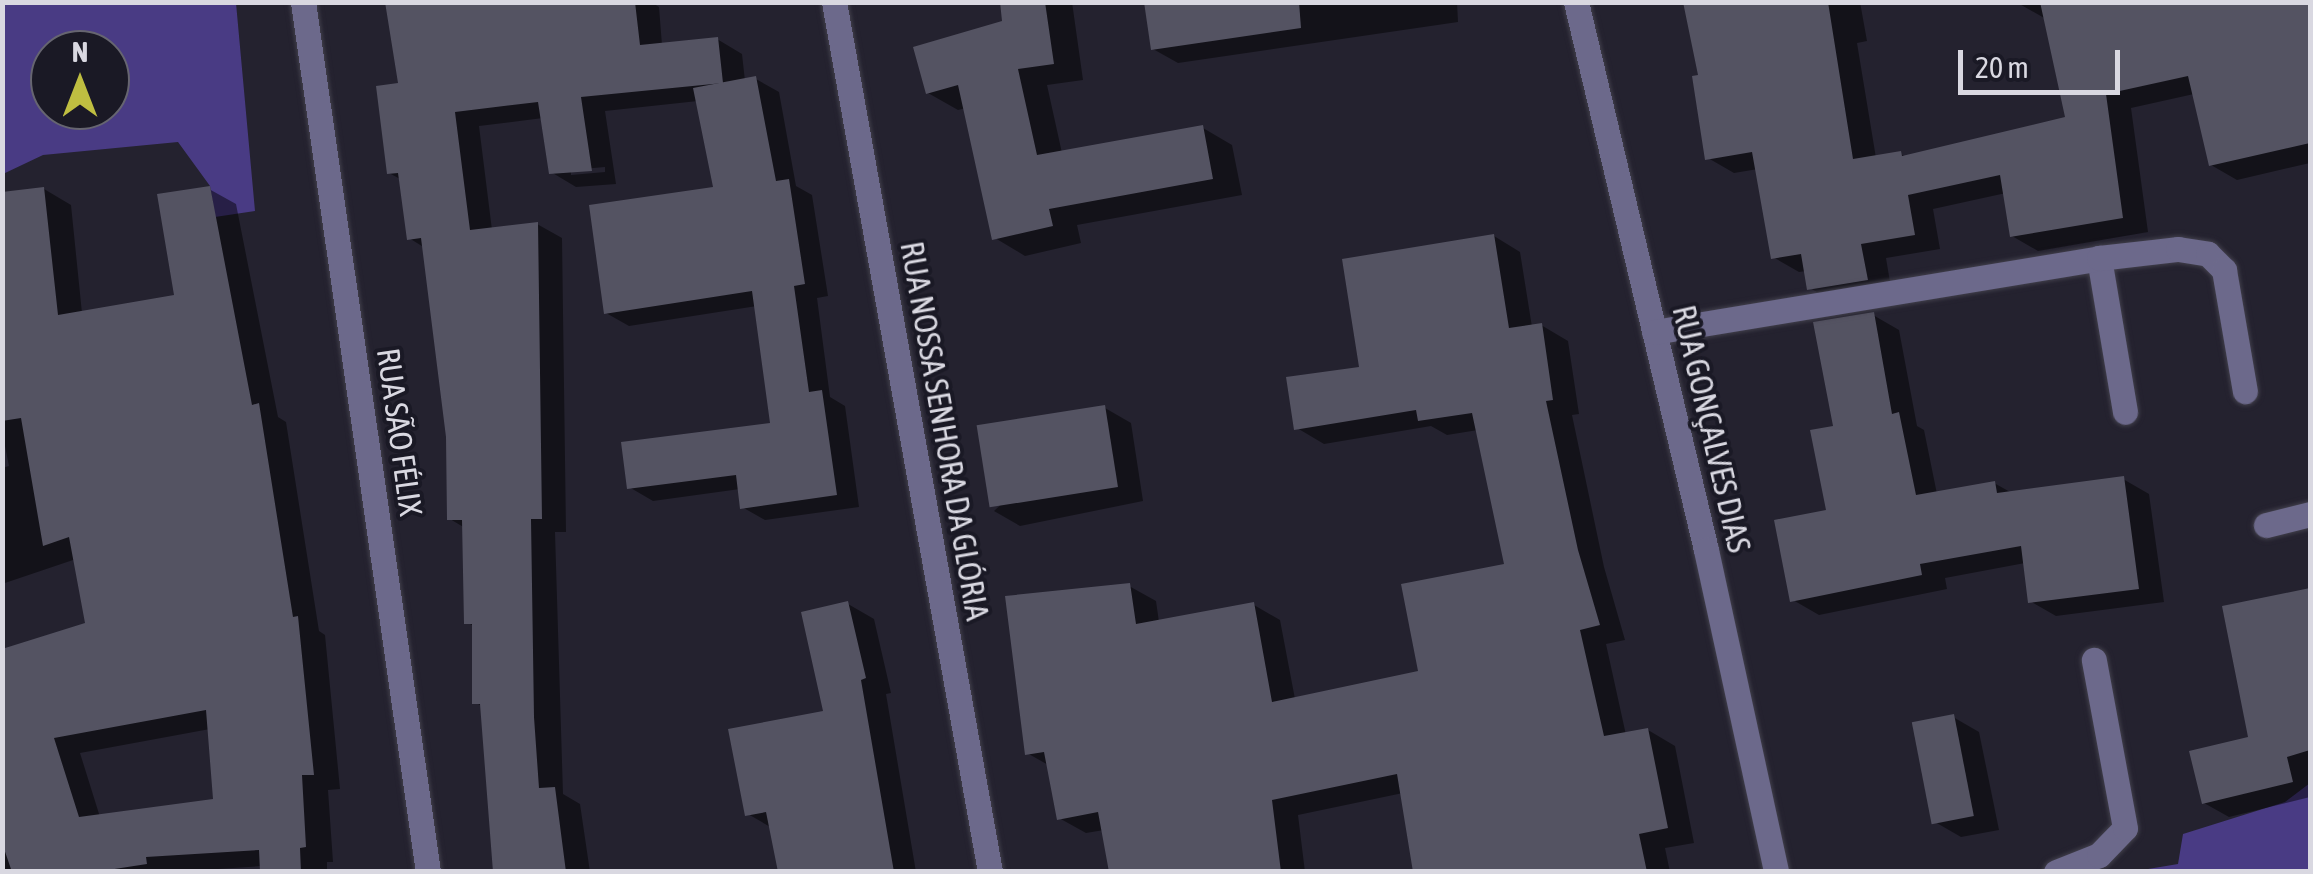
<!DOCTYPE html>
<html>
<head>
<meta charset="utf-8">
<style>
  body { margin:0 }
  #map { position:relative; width:2313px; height:874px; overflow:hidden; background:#24222f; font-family:"Asap Condensed",sans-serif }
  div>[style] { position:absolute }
  .forest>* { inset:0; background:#493b84 }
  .shadow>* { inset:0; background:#0007 }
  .building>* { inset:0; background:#545362; transform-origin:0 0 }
  .roads { filter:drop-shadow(0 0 2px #413f4b) drop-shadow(0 0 2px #413f4b) }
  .minor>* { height:25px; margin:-12.5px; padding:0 12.5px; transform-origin:12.5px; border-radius:12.5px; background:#6c698b }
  span { translate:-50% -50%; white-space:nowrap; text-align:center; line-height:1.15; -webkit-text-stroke:8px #1a1925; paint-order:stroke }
  .street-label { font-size:32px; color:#d9d8e1 }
  .frame { position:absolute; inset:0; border:5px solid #d9d8e1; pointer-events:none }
  .north { position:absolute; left:30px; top:30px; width:100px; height:100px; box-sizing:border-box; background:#1a1925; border:2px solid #666570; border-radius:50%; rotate:0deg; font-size:28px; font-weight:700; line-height:40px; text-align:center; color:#d9d8e1 }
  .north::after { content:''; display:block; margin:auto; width:35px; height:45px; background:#bfbe41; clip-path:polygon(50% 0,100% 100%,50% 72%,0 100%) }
  .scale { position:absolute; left:1958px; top:50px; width:162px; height:45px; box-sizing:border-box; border:5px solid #d9d8e1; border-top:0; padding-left:12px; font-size:30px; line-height:35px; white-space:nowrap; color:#d9d8e1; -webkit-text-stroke:8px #1a1925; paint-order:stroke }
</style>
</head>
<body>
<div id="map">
  <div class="forest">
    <div style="clip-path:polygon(evenodd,2px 3px,236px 3px,255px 211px,215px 217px,210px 186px,178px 142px,43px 155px,3px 174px,2px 3px,50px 50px,110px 50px,110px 110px,50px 110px,50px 50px)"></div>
    <div style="clip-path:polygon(2310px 783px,2310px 871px,2136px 871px,2178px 864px,2183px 834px,2285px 802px)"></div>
  </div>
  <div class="shadow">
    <div style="clip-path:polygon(evenodd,543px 2px,651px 2px,659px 7px,662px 45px,717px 39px,742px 54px,745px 81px,756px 79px,779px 92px,796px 186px,812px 195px,828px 296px,817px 298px,830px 397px,845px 406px,859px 507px,765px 520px,742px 507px,740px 489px,653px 501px,629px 487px,773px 425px,757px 306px,629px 326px,606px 313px,716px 189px,698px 101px,605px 111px,616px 184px,576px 187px,551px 172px,543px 118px,479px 126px,492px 230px,537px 224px,562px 238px,566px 532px,555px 532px,563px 794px,580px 804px,590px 872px,498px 872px,483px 707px,475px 702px,475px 627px,467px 622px,465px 528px,450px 519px,448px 437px,425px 248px,409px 238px,402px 180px,389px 173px,401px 86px,543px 2px,605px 167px,605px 172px,571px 175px,571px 170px,605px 167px)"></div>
    <div style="clip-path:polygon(1002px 2px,1072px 2px,1083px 80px,1047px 85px,1062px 153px,1203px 128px,1232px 145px,1242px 195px,1077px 225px,1081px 243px,1025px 256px,995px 238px,966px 108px,958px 110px,928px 93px,1005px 22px)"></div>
    <div style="clip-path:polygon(1147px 2px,1457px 2px,1458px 22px,1178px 63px,1153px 49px)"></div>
    <div style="clip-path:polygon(1686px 2px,1860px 2px,1867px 41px,1857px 43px,1876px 158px,1900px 154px,1908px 157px,2068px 119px,2046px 19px,2016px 2px,2310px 2px,2310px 163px,2237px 180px,2211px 165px,2194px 94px,2131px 108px,2148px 232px,2038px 251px,2012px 236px,2006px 193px,1933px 209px,1940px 249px,1886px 258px,1892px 294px,1836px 303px,1810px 288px,1806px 271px,1799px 272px,1773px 257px,1758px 169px,1734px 173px,1708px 158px,1701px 78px)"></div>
    <div style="clip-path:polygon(evenodd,44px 189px,71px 205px,82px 313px,176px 298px,209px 189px,236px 204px,278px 417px,286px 422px,319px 631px,325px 635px,340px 789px,328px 790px,333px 862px,327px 862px,327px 872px,263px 872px,262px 866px,172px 872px,2px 872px,2px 652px,88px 625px,76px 559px,2px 584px,2px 468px,9px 466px,2px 431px,2px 194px,44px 189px,210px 729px,216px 801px,100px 817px,80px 753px,210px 729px)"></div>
    <div style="clip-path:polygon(1494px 236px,1520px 252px,1532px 327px,1541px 325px,1568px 341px,1579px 414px,1572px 415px,1604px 567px,1625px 640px,1606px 644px,1626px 735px,1648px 730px,1675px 746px,1694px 843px,1665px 848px,1670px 872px,1554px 872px,1403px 793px,1298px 815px,1305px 872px,1111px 872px,1104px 830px,1086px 833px,1059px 818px,1050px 766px,1027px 753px,1129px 586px,1156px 601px,1159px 622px,1254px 605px,1280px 620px,1295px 699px,1421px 673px,1507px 566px,1478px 430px,1447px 435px,1431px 426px,1324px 444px,1297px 428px)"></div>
    <div style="clip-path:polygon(1873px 315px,1899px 330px,1917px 426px,1924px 430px,1937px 494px,1994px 483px,2012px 493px,2123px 479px,2149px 494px,2164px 602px,2056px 616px,2030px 601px,2025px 563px,1945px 578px,1947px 589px,1819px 615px,1793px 600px,1829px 512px,1835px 428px)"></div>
    <div style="clip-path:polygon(1105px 408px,1131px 423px,1143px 501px,1020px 526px,994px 511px)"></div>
    <div style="clip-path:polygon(2310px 591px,2310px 797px,2229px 817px,2204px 803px,2251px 739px,2225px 608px)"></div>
    <div style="clip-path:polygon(848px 604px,874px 619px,891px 693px,886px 694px,916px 872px,779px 872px,772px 828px,748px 814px,826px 713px)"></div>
    <div style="clip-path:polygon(1953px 717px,1979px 732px,1999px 830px,1961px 837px,1935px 822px)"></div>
  </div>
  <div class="building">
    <div style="clip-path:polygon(385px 2px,635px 2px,640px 45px,718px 37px,723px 83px,581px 97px,592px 171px,549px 174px,538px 102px,455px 112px,470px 230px,538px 222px,542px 519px,531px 519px,534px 717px,539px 788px,555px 787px,566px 872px,493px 872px,480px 704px,472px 704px,472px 624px,464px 624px,462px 520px,447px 520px,446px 437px,421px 238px,407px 240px,398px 173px,387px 174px,376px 86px,398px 83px)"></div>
    <div style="clip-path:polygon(1000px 2px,1045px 2px,1054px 64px,1018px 69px,1037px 155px,1203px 125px,1213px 179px,1049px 209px,1053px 226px,992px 240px,958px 85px,926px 94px,913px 47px,1002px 21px)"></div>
    <div style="clip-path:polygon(1144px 2px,1299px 2px,1301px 28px,1151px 50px)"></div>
    <div style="clip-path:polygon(1683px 2px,1828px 2px,1853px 159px,1901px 151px,1902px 156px,2065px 117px,2040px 2px,2310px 2px,2310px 143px,2209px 166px,2188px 76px,2106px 94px,2123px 218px,2010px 237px,2000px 175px,1908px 195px,1915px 235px,1861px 244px,1868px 280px,1807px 290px,1801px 254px,1771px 259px,1752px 152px,1705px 160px,1692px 76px,1698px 75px)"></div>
    <div style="clip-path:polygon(756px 76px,776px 181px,789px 179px,805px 284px,794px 286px,809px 392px,822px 390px,837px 495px,740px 509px,736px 475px,627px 489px,621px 442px,770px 423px,752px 291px,604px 314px,589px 205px,713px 187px,693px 88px)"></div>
    <div style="clip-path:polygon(evenodd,210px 186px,252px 405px,259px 403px,293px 617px,298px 616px,314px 775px,302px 775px,306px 847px,300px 848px,301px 872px,260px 872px,259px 850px,146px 857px,147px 864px,95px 872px,12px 872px,2px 843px,2px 649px,85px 623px,69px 537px,43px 546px,21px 418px,2px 421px,2px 192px,44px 187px,58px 315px,174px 295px,157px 194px,210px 186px,206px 710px,213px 799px,79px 817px,54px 738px,206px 710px)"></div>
    <div style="clip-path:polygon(1494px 234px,1509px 328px,1542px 323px,1553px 400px,1546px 401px,1578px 550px,1600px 625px,1580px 630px,1604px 736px,1648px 728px,1668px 828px,1639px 834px,1647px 872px,1413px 872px,1397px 774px,1272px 800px,1281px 872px,1109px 872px,1098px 812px,1057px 820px,1044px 752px,1025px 755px,1005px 596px,1130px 583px,1136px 624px,1254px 602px,1272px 702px,1418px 671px,1401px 584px,1504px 564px,1472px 413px,1418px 421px,1416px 410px,1294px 430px,1286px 377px,1359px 367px,1342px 259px)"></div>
    <div style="clip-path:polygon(1874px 312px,1892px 414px,1899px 412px,1916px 495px,1995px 481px,1997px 493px,2124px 476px,2139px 589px,2028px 603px,2021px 546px,1920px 564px,1922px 575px,1790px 602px,1774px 520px,1826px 510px,1810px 430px,1833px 426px,1813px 322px)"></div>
    <div style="left:1105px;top:405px;width:83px;height:130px;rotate:81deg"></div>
    <div style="clip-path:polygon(2310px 588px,2310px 750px,2287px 757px,2293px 782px,2202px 804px,2189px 751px,2248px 737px,2222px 606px)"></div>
    <div style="clip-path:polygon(848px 601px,866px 678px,861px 680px,894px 872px,778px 872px,766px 812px,745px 816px,728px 729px,823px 711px,801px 612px)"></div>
    <div style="left:1954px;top:714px;width:104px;height:43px;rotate:79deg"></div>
  </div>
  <div class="roads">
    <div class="minor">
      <div style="left:303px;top:2px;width:879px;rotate:81.82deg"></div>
      <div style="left:834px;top:2px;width:884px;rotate:79.83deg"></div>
      <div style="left:1576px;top:2px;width:563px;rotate:76.65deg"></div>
      <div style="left:1706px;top:550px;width:330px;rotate:77.7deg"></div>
      <div style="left:2099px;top:258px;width:156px;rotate:80.4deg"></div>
      <div style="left:1654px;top:332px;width:451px;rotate:-9.4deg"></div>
      <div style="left:2099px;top:258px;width:80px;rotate:-6.5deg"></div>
      <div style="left:2178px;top:249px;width:30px;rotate:9deg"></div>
      <div style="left:2208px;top:254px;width:23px;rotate:45deg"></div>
      <div style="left:2224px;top:270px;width:123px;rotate:80.2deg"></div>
      <div style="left:2266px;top:525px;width:45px;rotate:-14deg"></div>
      <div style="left:2056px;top:872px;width:46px;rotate:-21.6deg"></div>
      <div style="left:2099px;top:855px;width:37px;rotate:-46deg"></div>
      <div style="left:2125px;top:828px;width:171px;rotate:-100.5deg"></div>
    </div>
  </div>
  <div class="street-label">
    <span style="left:1711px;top:429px;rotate:77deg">RUA GONÇALVES DIAS</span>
    <span style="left:944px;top:431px;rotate:80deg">RUA NOSSA SENHORA DA GLÓRIA</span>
    <span style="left:399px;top:432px;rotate:82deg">RUA SÃO FÉLIX</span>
  </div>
  <div class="frame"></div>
  <div class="north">N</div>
  <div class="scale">20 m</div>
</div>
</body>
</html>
